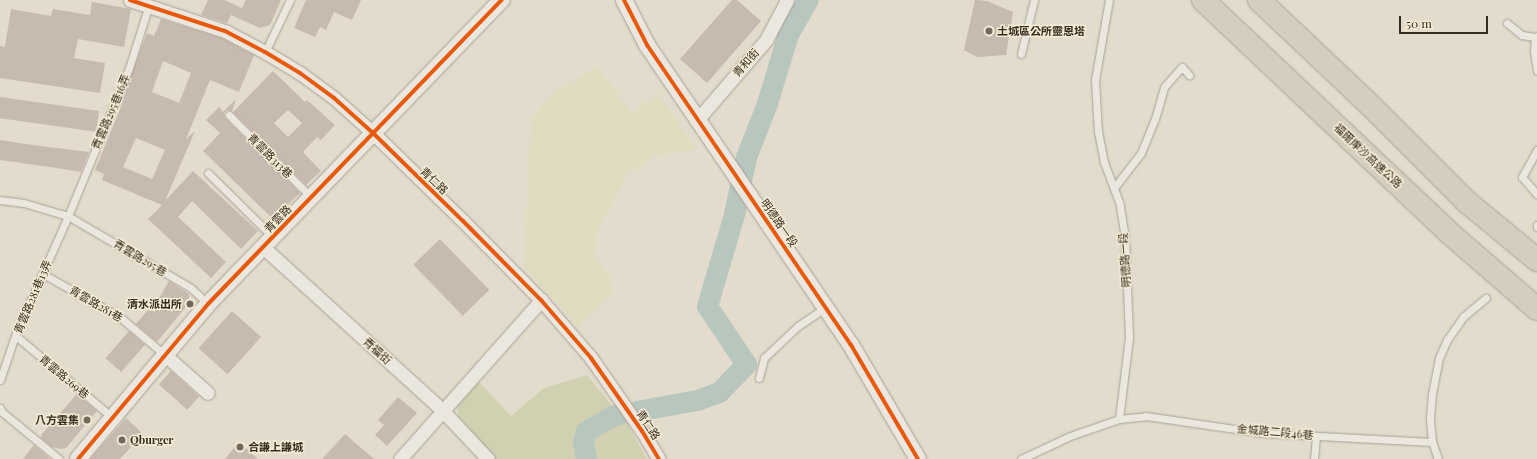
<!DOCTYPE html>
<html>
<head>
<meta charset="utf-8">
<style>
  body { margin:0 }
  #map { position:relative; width:1537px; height:459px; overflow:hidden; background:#e3dccd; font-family:"Playfair Display","Noto Sans TC",serif }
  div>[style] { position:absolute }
  .farmland>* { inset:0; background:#e1dbbf }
  .green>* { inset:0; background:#d1d1b1 }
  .river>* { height:21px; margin:-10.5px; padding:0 10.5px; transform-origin:10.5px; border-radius:10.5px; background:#b8c7be }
  .building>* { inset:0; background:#c6bbae; transform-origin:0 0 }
  .roads { filter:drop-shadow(0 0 1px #a8a196) drop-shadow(0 0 1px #a8a196) }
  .service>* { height:7px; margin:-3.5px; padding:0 3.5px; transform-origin:3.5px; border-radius:3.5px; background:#ebe7de }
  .minor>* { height:13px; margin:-6.5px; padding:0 6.5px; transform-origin:6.5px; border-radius:6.5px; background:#ebe7de }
  .tertiary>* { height:16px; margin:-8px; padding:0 8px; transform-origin:8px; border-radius:8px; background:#ebe7de }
  .motorway>* { height:22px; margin:-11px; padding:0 11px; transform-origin:11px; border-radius:11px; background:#d5cdbe }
  .cycleway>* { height:4px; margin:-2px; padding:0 2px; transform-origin:2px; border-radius:2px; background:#e8590c }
  .dots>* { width:11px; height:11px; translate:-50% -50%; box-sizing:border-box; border:2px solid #f3ebd4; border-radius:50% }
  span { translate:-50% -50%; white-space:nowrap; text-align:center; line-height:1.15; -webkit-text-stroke:3px #f3ebd4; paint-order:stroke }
  .poi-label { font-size:11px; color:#362b1f; font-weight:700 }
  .left { translate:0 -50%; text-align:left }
  .right { translate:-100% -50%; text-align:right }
  .street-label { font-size:11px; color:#362b1f }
  .scale { position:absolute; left:1399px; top:16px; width:89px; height:18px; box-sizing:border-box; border:2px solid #362b1f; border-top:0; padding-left:5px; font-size:12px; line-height:14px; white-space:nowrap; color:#362b1f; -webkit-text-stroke:3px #f3ebd4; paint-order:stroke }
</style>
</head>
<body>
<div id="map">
  <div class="farmland">
    <div style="clip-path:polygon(597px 67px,632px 112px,658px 93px,696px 149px,654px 157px,627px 175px,596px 234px,595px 258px,610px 276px,612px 295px,578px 326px,525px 268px,530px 122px,550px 94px)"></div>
  </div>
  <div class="green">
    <div style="clip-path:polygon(587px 375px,628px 425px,647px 459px,494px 459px,459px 421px,457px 404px,479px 382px,511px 416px,544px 388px)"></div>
  </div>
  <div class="river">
    <div style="left:636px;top:411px;width:62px;rotate:-10.2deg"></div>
    <div style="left:697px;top:400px;width:23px;rotate:-20deg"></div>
    <div style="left:719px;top:392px;width:39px;rotate:-46deg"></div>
    <div style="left:746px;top:364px;width:70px;rotate:-123.9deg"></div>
    <div style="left:707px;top:306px;width:96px;rotate:-73.6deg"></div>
    <div style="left:734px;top:214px;width:58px;rotate:-78.1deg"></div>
    <div style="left:746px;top:157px;width:58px;rotate:-68.7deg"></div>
    <div style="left:767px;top:103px;width:72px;rotate:-73.1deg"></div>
    <div style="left:788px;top:34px;width:39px;rotate:-60deg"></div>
    <div style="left:586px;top:459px;width:17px;rotate:-100deg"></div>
    <div style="left:583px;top:442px;width:11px;rotate:-75deg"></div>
    <div style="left:586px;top:431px;width:30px;rotate:-30deg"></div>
    <div style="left:612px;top:416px;width:7px;rotate:-16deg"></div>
  </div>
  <div class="building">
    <div style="clip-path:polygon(208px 0,224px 0,242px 8px,246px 0,281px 0,270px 25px,260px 28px,231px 15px,227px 23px,201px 15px)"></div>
    <div style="clip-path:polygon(306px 0,361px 0,352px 20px,334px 12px,326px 30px,320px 27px,315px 37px,294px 28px)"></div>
    <div style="clip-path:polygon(732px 0,737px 0,761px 21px,707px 83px,680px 59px)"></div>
    <div style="clip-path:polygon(975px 0,987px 1px,1013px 12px,1006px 55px,977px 57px,964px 50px)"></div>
    <div style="clip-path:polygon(92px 2px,131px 9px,124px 47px,78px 39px,74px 58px,105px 63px,100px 93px,0 78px,0 46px,5px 47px,11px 9px,51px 16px,53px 9px,90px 15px)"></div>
    <div style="clip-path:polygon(evenodd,161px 19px,222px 38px,254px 55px,239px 92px,210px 80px,186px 139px,195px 131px,165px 201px,193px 171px,258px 231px,241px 249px,192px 201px,178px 217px,226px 262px,211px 278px,148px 219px,162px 205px,102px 180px,104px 174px,95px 170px,123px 102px,121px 102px,147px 33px,154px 36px,161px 19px,163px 61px,191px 73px,179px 103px,152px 92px,163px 61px,161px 19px,136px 138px,165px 150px,152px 179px,123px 167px,136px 138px)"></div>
    <div style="clip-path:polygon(evenodd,273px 71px,305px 102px,307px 100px,335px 125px,321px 140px,317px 137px,303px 152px,321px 171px,306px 185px,233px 112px,273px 71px,288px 110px,302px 123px,288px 137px,274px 123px,288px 110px)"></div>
    <div style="left:0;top:97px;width:100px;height:21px;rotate:8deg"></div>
    <div style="clip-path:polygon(236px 99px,232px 111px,227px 110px,224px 113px,225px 118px,300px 193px,273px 219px,203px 151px,220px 133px,206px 120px,219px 107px,223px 112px)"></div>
    <div style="clip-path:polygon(0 140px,32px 145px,89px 152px,81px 172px,50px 167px,0 160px)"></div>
    <div style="left:440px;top:239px;width:71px;height:37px;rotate:46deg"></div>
    <div style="clip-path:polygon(169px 281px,189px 294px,189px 303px,157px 342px,136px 324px,161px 295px)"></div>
    <div style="left:232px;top:311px;width:39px;height:50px;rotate:42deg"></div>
    <div style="left:129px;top:331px;width:21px;height:36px;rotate:41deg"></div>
    <div style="left:171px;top:371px;width:38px;height:18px;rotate:42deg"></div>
    <div style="clip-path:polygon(77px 394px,97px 411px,66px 448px,61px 449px,52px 447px,41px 438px,42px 434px)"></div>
    <div style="clip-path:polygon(398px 397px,417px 413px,387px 446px,375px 435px,384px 425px,378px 420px)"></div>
    <div style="clip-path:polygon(126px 418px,143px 434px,120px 459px,90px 459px)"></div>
    <div style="clip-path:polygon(345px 434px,374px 459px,322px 459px)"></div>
    <div style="clip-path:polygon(239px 442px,258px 459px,225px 459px)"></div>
    <div style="clip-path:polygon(34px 445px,48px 457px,49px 459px,23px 459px)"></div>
  </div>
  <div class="roads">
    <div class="service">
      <div style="left:1507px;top:23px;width:19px;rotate:39deg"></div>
      <div style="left:1522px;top:35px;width:13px;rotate:9deg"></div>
      <div style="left:1537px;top:36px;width:2px;rotate:153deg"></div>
      <div style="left:1535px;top:37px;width:14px;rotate:94deg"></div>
      <div style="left:1534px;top:51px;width:20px;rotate:81deg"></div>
      <div style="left:265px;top:52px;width:58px;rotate:-64.3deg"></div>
      <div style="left:1021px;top:54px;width:56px;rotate:-76.5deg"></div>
      <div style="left:229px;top:115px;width:116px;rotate:45deg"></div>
      <div style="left:1537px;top:150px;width:31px;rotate:119deg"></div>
      <div style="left:1522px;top:177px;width:23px;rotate:49deg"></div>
      <div style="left:208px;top:173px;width:91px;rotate:44.6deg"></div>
      <div style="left:1114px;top:188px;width:44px;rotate:-52.4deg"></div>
      <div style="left:1141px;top:153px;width:37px;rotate:-68deg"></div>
      <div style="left:1155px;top:119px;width:33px;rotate:-74deg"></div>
      <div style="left:1164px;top:87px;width:27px;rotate:-48deg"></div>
      <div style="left:1182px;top:67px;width:11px;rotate:49deg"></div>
      <div style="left:0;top:200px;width:24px;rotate:7deg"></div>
      <div style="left:24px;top:203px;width:46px;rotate:16.5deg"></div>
      <div style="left:68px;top:216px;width:143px;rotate:30.3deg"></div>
      <div style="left:191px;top:288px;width:23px;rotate:43deg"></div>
      <div style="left:1537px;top:225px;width:2px;rotate:90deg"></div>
      <div style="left:43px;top:274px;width:88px;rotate:29.2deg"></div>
      <div style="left:120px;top:317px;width:59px;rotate:40.2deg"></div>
      <div style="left:16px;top:336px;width:127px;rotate:40.2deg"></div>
      <div style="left:759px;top:378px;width:21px;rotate:-76deg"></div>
      <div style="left:764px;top:358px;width:47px;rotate:-43.3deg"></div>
      <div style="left:798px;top:326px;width:34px;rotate:-34deg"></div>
      <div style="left:0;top:380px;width:50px;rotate:-71.2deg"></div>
      <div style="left:16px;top:333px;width:128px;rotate:-66deg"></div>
      <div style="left:68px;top:216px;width:160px;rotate:-67.6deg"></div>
      <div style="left:129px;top:68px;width:66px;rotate:-72.4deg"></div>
      <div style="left:0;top:408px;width:4px;rotate:63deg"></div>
      <div style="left:2px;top:412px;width:74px;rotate:39.5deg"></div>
      <div style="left:1119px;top:419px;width:27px;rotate:-6deg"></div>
      <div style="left:1146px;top:416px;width:117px;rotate:8.3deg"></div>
      <div style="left:1262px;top:433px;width:170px;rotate:3deg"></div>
      <div style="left:1021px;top:459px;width:54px;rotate:-25.1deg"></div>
      <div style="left:1070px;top:436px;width:52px;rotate:-19.1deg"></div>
      <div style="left:1119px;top:419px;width:83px;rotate:-83deg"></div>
      <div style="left:1129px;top:337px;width:99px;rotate:-92.3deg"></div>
      <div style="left:1125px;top:238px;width:36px;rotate:-99deg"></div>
      <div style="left:1119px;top:202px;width:43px;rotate:-110.6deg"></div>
      <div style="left:1104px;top:162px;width:31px;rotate:-101deg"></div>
      <div style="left:1098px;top:132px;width:52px;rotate:-93.3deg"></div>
      <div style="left:1095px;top:80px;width:81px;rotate:-80.1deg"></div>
      <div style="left:1314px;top:459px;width:23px;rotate:-85deg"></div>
      <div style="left:1438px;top:459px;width:18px;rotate:-109deg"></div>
      <div style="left:1432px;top:442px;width:25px;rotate:-95deg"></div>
      <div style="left:1430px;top:417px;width:23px;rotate:-85deg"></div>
      <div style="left:1432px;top:394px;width:37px;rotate:-79deg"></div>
      <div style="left:1439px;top:358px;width:20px;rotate:-66deg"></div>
      <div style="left:1447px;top:340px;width:28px;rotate:-55deg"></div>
      <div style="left:1463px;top:317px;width:30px;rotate:-40deg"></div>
    </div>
    <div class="minor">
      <div style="left:130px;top:0;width:100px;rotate:18.1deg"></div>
      <div style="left:225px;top:31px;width:45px;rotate:27.7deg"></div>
      <div style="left:265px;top:52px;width:41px;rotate:31deg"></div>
      <div style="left:300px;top:73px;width:42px;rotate:36.3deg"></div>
      <div style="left:334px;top:98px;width:52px;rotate:41.9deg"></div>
      <div style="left:373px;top:133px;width:126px;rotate:44.4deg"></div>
      <div style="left:463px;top:221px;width:111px;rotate:45.4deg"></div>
      <div style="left:541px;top:300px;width:77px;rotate:49.2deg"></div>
      <div style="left:591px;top:358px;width:89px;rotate:55.1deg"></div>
      <div style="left:642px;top:431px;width:33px;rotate:59deg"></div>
      <div style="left:697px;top:120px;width:106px;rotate:-49.2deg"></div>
      <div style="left:766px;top:40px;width:45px;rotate:-62.3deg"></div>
      <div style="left:263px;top:247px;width:242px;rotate:42.3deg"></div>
      <div style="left:442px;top:410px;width:67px;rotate:46.8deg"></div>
      <div style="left:165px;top:355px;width:57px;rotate:41.5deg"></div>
      <div style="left:400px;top:459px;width:213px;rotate:-48.4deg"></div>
    </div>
    <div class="tertiary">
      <div style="left:624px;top:0;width:51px;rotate:62.9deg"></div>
      <div style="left:647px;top:45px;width:363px;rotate:55.8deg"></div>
      <div style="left:851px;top:345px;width:132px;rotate:59.6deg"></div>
      <div style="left:78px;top:459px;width:202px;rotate:-50deg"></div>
      <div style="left:208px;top:304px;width:423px;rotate:-46deg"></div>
    </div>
    <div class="motorway">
      <div style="left:1203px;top:0;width:336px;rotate:43.4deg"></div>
      <div style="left:1447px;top:231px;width:119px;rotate:40.9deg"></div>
      <div style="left:1259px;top:0;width:149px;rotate:43.4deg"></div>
      <div style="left:1367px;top:102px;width:141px;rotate:45deg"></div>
      <div style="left:1467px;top:202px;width:91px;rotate:39.6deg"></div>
    </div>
  </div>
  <div class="cycleway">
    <div style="left:130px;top:0;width:100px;rotate:18.1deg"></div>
    <div style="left:225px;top:31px;width:45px;rotate:27.7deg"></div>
    <div style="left:265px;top:52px;width:41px;rotate:31deg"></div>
    <div style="left:300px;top:73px;width:42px;rotate:36.3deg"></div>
    <div style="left:334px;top:98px;width:52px;rotate:41.9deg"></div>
    <div style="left:373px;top:133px;width:126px;rotate:44.4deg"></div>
    <div style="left:463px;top:221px;width:111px;rotate:45.4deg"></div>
    <div style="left:541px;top:300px;width:77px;rotate:49.2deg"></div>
    <div style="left:591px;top:358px;width:89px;rotate:55.1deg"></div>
    <div style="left:642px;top:431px;width:33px;rotate:59deg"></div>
    <div style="left:624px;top:0;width:51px;rotate:62.9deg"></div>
    <div style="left:647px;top:45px;width:363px;rotate:55.8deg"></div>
    <div style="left:851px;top:345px;width:132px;rotate:59.6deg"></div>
    <div style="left:78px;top:459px;width:202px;rotate:-50deg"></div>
    <div style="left:208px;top:304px;width:423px;rotate:-46deg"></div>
  </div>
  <div class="dots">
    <div style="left:989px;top:31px;background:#73695c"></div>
    <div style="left:190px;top:304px;background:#73695c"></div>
    <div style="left:87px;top:420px;background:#73695c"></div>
    <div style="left:122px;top:440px;background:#73695c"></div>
    <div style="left:240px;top:447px;background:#73695c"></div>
  </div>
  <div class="poi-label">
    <span class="left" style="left:997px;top:31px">土城區公所靈恩塔</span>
    <span class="right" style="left:182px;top:304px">清水派出所</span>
    <span class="right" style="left:79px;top:420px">八方雲集</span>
    <span class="left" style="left:130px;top:440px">Qburger</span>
    <span class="left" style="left:248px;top:447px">合謙上謙城</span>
  </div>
  <div class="street-label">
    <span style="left:746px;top:63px;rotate:-49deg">青和街</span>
    <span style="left:111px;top:112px;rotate:-67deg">青雲路295巷16弄</span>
    <span style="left:270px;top:156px;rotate:45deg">青雲路313巷</span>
    <span style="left:1368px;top:156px;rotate:43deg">福爾摩沙高速公路</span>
    <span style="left:434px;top:181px;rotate:44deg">青仁路</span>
    <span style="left:278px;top:219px;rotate:-46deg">青雲路</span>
    <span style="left:779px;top:223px;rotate:55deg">明德路一段</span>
    <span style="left:140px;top:258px;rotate:31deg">青雲路295巷</span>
    <span style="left:1125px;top:260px;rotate:-94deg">明德路一段</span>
    <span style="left:33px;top:297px;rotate:-67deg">青雲路281巷13弄</span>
    <span style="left:96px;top:304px;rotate:30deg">青雲路281巷</span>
    <span style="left:377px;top:351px;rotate:42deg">青福街</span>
    <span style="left:64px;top:377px;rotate:40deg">青雲路269巷</span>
    <span style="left:648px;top:425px;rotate:57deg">青仁路</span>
    <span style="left:1275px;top:432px;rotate:5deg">金城路二段46巷</span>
  </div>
  <div class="scale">50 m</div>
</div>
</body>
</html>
